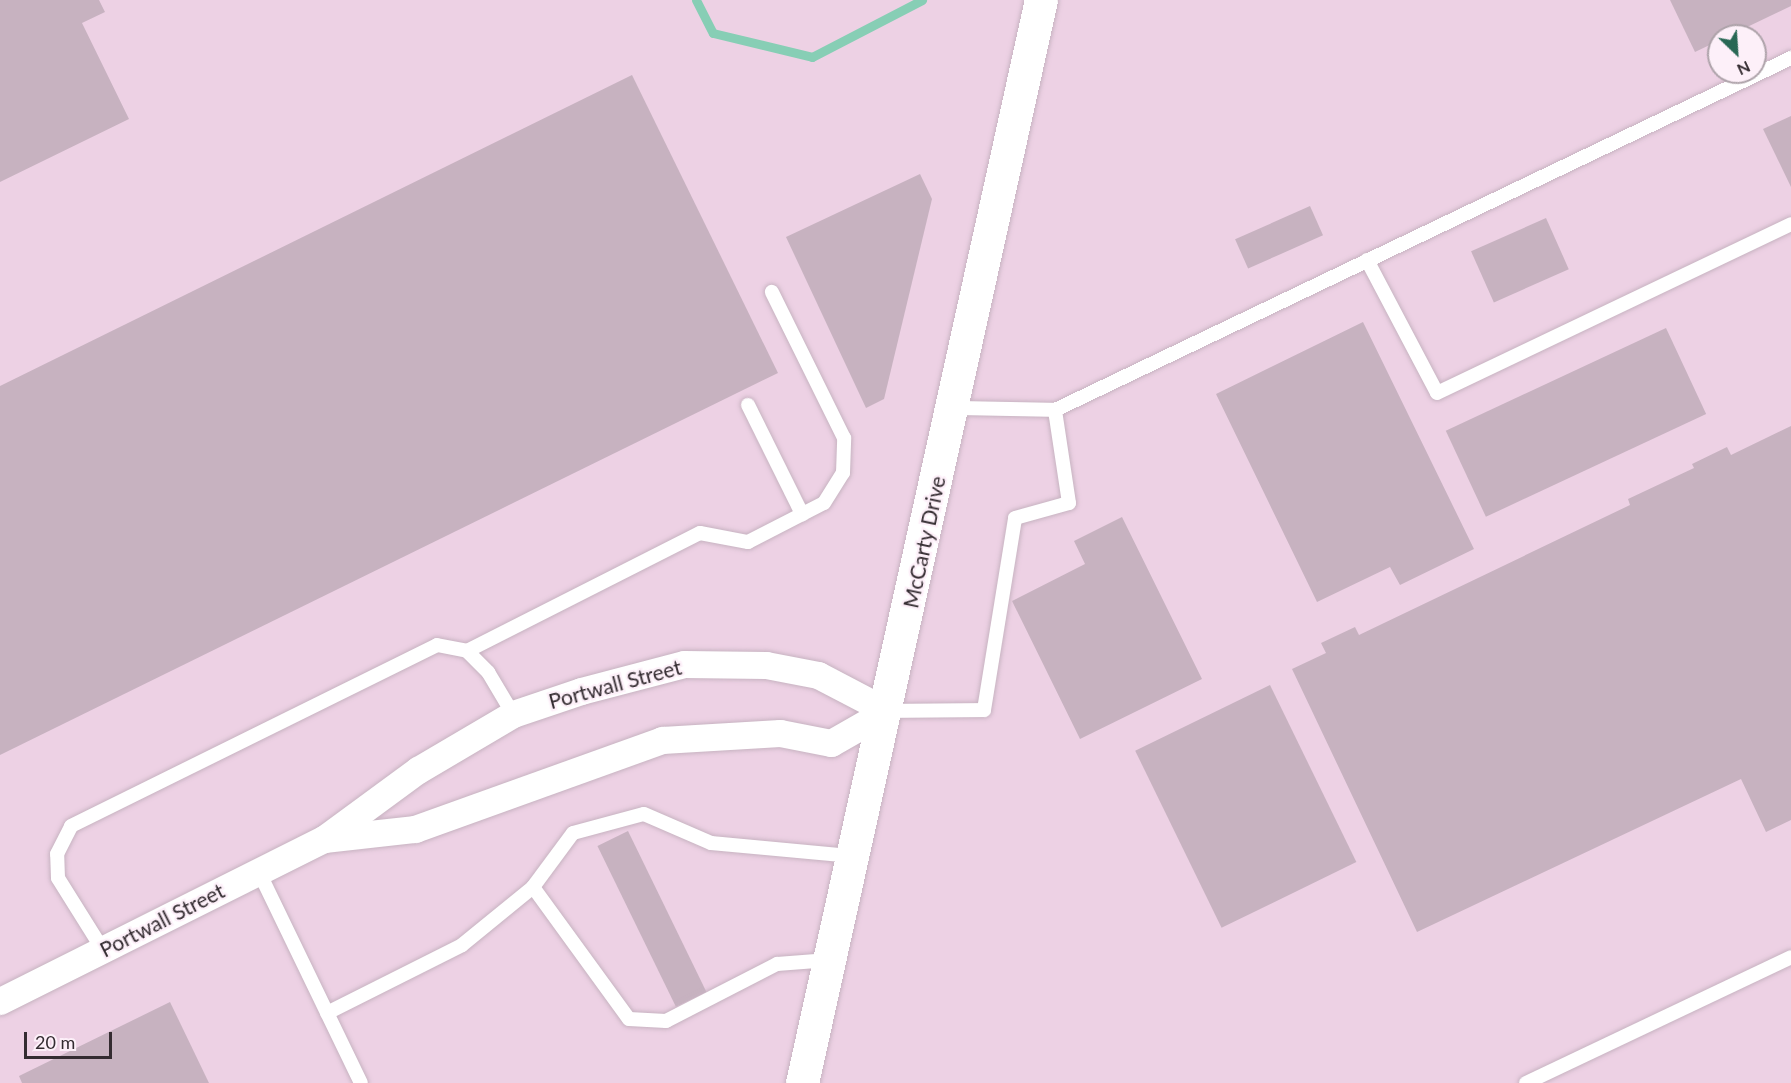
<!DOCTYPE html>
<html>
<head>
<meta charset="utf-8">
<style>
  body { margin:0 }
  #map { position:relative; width:1791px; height:1083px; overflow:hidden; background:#f5e0ee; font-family:Lato,sans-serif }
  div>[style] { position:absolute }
  .built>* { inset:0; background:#edd1e4 }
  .stream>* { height:9px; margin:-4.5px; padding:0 4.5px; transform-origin:4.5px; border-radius:4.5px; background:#87ceb5 }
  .building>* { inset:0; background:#c7b2c0; transform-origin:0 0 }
  .roads { filter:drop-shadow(0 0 2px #c7b3c1) drop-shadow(0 0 2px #c7b3c1) }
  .service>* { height:14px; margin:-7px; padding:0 7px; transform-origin:7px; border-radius:7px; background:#fff }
  .minor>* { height:27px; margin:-13.5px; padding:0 13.5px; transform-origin:13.5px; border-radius:13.5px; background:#fff }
  .primary>* { height:33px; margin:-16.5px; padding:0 16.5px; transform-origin:16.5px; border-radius:16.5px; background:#fff }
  span { translate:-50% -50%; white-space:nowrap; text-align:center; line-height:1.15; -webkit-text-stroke:4.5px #fdf0f9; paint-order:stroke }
  .street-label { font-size:21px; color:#342c31 }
  .north { position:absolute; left:1707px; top:24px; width:60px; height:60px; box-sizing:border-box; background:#fdf0f9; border:2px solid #ada2a9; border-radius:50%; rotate:155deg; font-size:16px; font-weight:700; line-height:24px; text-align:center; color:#342c31 }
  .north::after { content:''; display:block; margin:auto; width:21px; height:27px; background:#286754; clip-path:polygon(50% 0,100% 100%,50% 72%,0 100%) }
  .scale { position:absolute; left:24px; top:1032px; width:88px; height:27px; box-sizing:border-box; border:3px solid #342c31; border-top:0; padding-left:8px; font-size:18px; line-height:21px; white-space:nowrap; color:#342c31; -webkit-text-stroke:4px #fdf0f9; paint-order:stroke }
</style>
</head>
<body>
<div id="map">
  <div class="built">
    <div style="clip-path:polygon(evenodd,0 0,1791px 0,1791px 1083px,0 1083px,0 0,1719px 36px,1755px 36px,1755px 72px,1719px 72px,1719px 36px)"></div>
  </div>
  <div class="stream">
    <div style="left:696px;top:0;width:37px;rotate:63deg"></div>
    <div style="left:713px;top:33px;width:102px;rotate:13.6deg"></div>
    <div style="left:812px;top:57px;width:124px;rotate:-27.4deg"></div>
  </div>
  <div class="building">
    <div style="clip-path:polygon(0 0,99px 0,105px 12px,82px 23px,129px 119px,0 182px)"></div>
    <div style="clip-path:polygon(1670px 0,1791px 0,1791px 6px,1695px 52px)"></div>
    <div style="clip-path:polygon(632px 75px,778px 373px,0 755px,0 386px)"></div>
    <div style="clip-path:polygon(1791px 116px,1791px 187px,1763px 129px)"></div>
    <div style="clip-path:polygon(920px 174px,932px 199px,884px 399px,866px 408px,786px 237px)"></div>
    <div style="left:1310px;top:206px;width:32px;height:82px;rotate:66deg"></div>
    <div style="left:1546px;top:218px;width:56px;height:82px;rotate:66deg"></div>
    <div style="clip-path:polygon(1363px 322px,1474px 549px,1400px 585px,1390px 567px,1317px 602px,1216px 394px)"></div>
    <div style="left:1666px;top:328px;width:95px;height:243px;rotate:65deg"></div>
    <div style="clip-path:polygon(1791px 426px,1791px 820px,1766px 832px,1741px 779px,1417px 932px,1292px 669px,1326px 653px,1321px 643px,1355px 627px,1359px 635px,1630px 505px,1628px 499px,1694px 468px,1692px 464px,1727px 447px,1731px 455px)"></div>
    <div style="clip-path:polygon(1122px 517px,1202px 679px,1080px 739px,1012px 601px,1085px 564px,1074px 541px)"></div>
    <div style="left:1270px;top:685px;width:197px;height:150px;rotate:64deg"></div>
    <div style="left:628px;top:831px;width:179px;height:34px;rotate:64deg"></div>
    <div style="clip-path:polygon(170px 1002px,209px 1083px,22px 1083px,19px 1076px)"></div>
  </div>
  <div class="roads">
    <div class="service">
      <div style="left:1367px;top:260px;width:150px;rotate:62.2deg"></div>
      <div style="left:1437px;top:393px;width:392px;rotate:-25.5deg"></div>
      <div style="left:748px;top:405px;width:122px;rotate:63.6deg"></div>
      <div style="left:953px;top:408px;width:102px;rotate:1.1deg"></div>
      <div style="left:1055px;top:410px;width:816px;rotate:-25.56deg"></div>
      <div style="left:467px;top:651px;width:261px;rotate:-26.9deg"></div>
      <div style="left:700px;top:533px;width:49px;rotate:10.6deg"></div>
      <div style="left:748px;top:542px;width:85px;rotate:-27.2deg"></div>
      <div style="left:824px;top:503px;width:36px;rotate:-58deg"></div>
      <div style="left:843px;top:473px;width:35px;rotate:-88deg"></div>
      <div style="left:844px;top:438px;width:163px;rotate:-116.3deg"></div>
      <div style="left:887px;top:711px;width:97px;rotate:-0.6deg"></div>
      <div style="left:984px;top:710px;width:194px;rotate:-80.8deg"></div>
      <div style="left:1015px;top:518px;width:56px;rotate:-15.5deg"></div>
      <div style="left:1069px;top:503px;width:94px;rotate:-98.6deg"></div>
      <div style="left:259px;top:872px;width:234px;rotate:64.2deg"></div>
      <div style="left:533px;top:887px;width:163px;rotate:54deg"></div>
      <div style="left:629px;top:1019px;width:37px;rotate:3deg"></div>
      <div style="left:666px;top:1021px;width:125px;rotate:-27.2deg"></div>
      <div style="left:777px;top:964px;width:52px;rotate:-4.4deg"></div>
      <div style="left:103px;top:950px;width:85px;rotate:-122deg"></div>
      <div style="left:58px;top:878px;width:24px;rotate:-92deg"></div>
      <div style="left:57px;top:854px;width:31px;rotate:-63deg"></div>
      <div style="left:71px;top:826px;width:408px;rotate:-26.3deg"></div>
      <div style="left:437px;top:645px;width:31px;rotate:11deg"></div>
      <div style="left:467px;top:651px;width:30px;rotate:45deg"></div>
      <div style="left:488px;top:672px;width:49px;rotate:59.2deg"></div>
      <div style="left:327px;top:1013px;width:151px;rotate:-26.7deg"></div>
      <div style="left:462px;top:945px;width:92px;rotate:-39.2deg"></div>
      <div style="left:533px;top:887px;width:67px;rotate:-53.5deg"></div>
      <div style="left:573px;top:833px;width:73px;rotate:-15deg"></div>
      <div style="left:644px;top:814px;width:73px;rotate:23.4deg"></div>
      <div style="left:711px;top:843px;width:142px;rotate:5.3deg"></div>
      <div style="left:1526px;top:1083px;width:293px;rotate:-25.4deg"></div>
    </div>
    <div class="minor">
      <div style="left:324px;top:839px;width:92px;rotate:-6.3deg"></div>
      <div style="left:415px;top:829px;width:263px;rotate:-19.8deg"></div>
      <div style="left:662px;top:740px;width:118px;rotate:-3.4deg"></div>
      <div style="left:780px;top:733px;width:52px;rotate:11.1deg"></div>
      <div style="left:831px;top:743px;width:64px;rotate:-29.7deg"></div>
      <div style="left:0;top:1001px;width:362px;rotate:-26.6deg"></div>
      <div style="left:324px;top:839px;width:117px;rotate:-36.3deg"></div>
      <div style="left:418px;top:770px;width:110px;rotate:-30.5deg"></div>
      <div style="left:513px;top:714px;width:72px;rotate:-18.7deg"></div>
      <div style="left:581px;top:691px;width:106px;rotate:-14.7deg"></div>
      <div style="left:684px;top:664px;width:82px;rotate:0.7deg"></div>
      <div style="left:766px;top:665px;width:53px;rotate:10.9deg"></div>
      <div style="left:818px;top:675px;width:78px;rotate:27.6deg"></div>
    </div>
    <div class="primary">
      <div style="left:802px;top:1083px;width:1109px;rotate:-77.56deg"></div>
    </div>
  </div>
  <div class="street-label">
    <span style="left:924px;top:542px;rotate:-78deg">McCarty Drive</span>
    <span style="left:615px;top:684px;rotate:-15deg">Portwall Street</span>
    <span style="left:162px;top:920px;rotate:-27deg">Portwall Street</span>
  </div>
  <div class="north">N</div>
  <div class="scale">20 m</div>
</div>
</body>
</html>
